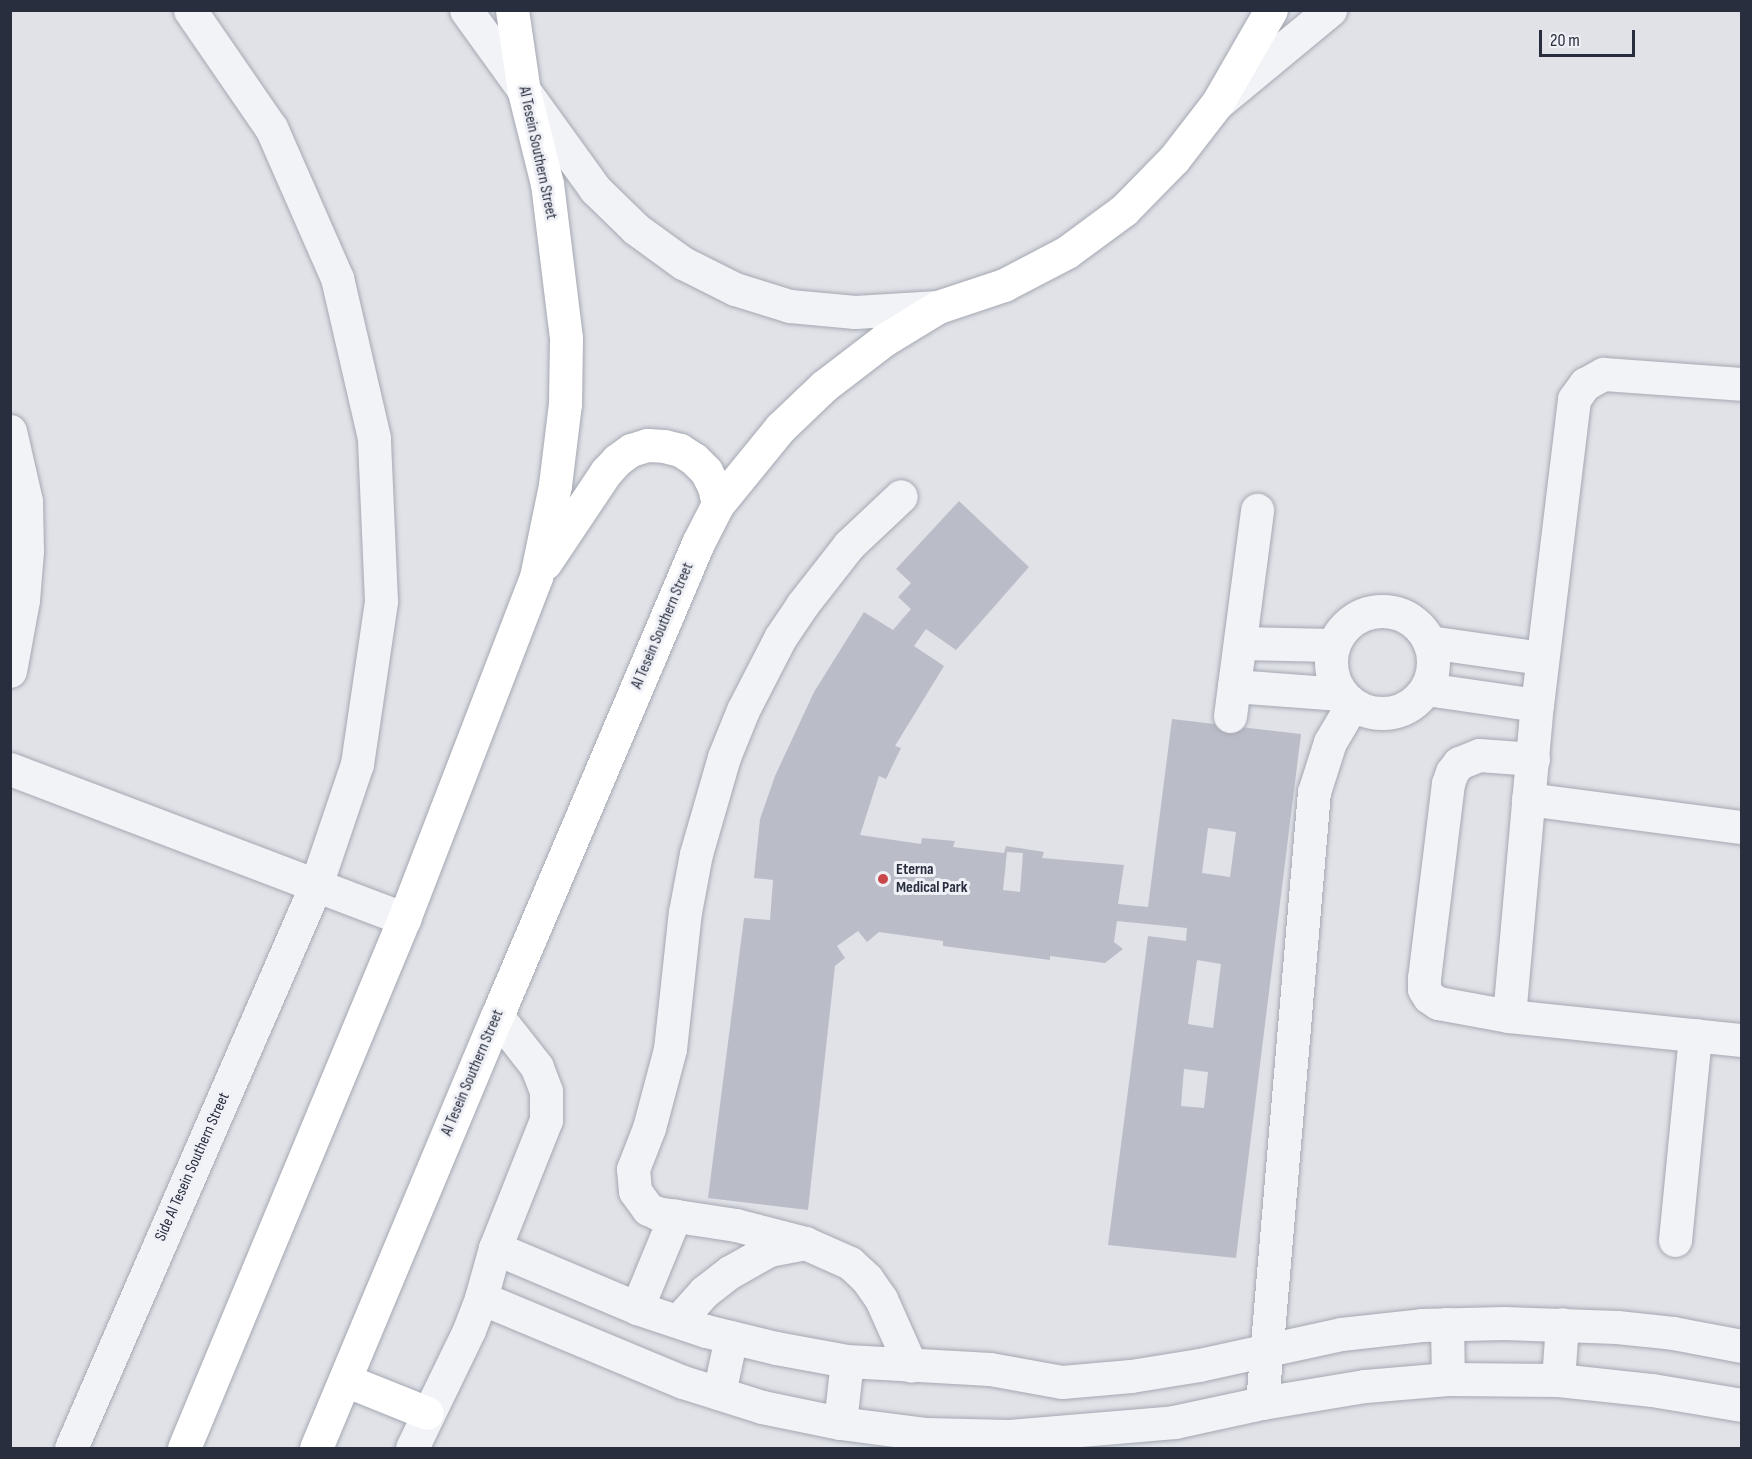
<!DOCTYPE html>
<html>
<head>
<meta charset="utf-8">
<style>
  body { margin:0 }
  #map { position:relative; width:1752px; height:1459px; overflow:hidden; background:#e0e2e8; font-family:"Sofia Sans Condensed",sans-serif }
  div>[style] { position:absolute }
  .building>* { inset:0; background:#babdc8 }
  .roads { filter:drop-shadow(0 0 2px #a5a8b2) drop-shadow(0 0 2px #a5a8b2) }
  .minor>* { height:33px; margin:-16.5px; padding:0 16.5px; transform-origin:16.5px; border-radius:16.5px; background:#f2f3f7 }
  .minor>.ring { margin:-16.5px; padding:0; box-sizing:content-box; background:none; border:33px solid #f2f3f7; border-radius:50% }
  .major>* { height:33px; margin:-16.5px; padding:0 16.5px; transform-origin:16.5px; border-radius:16.5px; background:#fff }
  .dots>* { width:16px; height:16px; translate:-50% -50%; box-sizing:border-box; border:3px solid #eff1f6; border-radius:50% }
  span { translate:-50% -50%; white-space:nowrap; text-align:center; line-height:1.15; -webkit-text-stroke:6px #eff1f6; paint-order:stroke }
  .street-label { font-size:16px; color:#292e3f }
  .poi-label { font-size:16px; color:#292e3f; font-weight:700 }
  .left { translate:0 -50%; text-align:left }
  .frame { position:absolute; inset:0; border:12px solid #292e3f; pointer-events:none }
  .scale { position:absolute; left:1539px; top:30px; width:96px; height:27px; box-sizing:border-box; border:3px solid #292e3f; border-top:0; padding-left:8px; font-size:18px; line-height:21px; white-space:nowrap; color:#292e3f; -webkit-text-stroke:4px #eff1f6; paint-order:stroke }
</style>
</head>
<body>
<div id="map">
  <div class="building">
    <div style="clip-path:polygon(evenodd,959px 501px,1029px 567px,956px 650px,926px 629px,914px 646px,944px 666px,895px 746px,901px 748px,886px 779px,879px 776px,860px 835px,921px 844px,922px 838px,955px 841px,953px 847px,1004px 853px,1006px 846px,1044px 852px,1042px 858px,1124px 865px,1118px 904px,1148px 907px,1172px 719px,1301px 734px,1236px 1258px,1108px 1245px,1148px 936px,1186px 941px,1187px 928px,1117px 921px,1114px 942px,1123px 949px,1105px 963px,1050px 956px,1050px 960px,943px 946px,943px 941px,879px 932px,867px 942px,858px 931px,837px 946px,845px 958px,835px 966px,808px 1210px,708px 1198px,744px 918px,770px 920px,773px 880px,754px 878px,760px 819px,775px 776px,814px 692px,864px 612px,893px 630px,911px 609px,898px 597px,911px 583px,896px 569px,959px 501px,1208px 828px,1236px 832px,1230px 877px,1202px 873px,1208px 828px,959px 501px,1007px 852px,1023px 853px,1020px 892px,1003px 890px,1007px 852px,959px 501px,1197px 960px,1221px 964px,1213px 1028px,1188px 1024px,1197px 960px,959px 501px,1184px 1069px,1208px 1072px,1204px 1108px,1181px 1106px,1184px 1069px)"></div>
  </div>
  <div class="roads">
    <div class="minor">
      <div style="left:466px;top:10px;width:221px;rotate:54.2deg"></div>
      <div style="left:595px;top:189px;width:57px;rotate:44.3deg"></div>
      <div style="left:636px;top:229px;width:58px;rotate:35.9deg"></div>
      <div style="left:683px;top:263px;width:58px;rotate:26.6deg"></div>
      <div style="left:735px;top:289px;width:58px;rotate:17.2deg"></div>
      <div style="left:790px;top:306px;width:65px;rotate:5.3deg"></div>
      <div style="left:855px;top:312px;width:83px;rotate:-3.4deg"></div>
      <div style="left:1220px;top:101px;width:143px;rotate:-39.6deg"></div>
      <div style="left:10px;top:431px;width:72px;rotate:77.1deg"></div>
      <div style="left:26px;top:501px;width:50px;rotate:88.9deg"></div>
      <div style="left:27px;top:551px;width:49px;rotate:94.7deg"></div>
      <div style="left:23px;top:600px;width:72px;rotate:100.4deg"></div>
      <div class="ring" style="left:1331px;top:611px;width:69px;height:69px"></div>
      <div style="left:1429px;top:642px;width:114px;rotate:8.1deg"></div>
      <div style="left:1240px;top:643px;width:93px;rotate:1.2deg"></div>
      <div style="left:1234px;top:686px;width:107px;rotate:4.3deg"></div>
      <div style="left:1426px;top:689px;width:112px;rotate:8.2deg"></div>
      <div style="left:1230px;top:716px;width:208px;rotate:-82.5deg"></div>
      <div style="left:1533px;top:759px;width:54px;rotate:-175.8deg"></div>
      <div style="left:1479px;top:755px;width:22px;rotate:158deg"></div>
      <div style="left:1459px;top:763px;width:11px;rotate:128deg"></div>
      <div style="left:1452px;top:772px;width:12px;rotate:110deg"></div>
      <div style="left:1448px;top:783px;width:196px;rotate:97deg"></div>
      <div style="left:1424px;top:978px;width:11px;rotate:90deg"></div>
      <div style="left:1424px;top:989px;width:9px;rotate:58deg"></div>
      <div style="left:1429px;top:997px;width:11px;rotate:34deg"></div>
      <div style="left:1438px;top:1003px;width:72px;rotate:10.4deg"></div>
      <div style="left:1509px;top:1016px;width:234px;rotate:5.9deg"></div>
      <div style="left:10px;top:769px;width:422px;rotate:20.8deg"></div>
      <div style="left:1528px;top:799px;width:216px;rotate:7.5deg"></div>
      <div style="left:1509px;top:1016px;width:312px;rotate:-84.9deg"></div>
      <div style="left:1537px;top:705px;width:308px;rotate:-83.1deg"></div>
      <div style="left:1574px;top:399px;width:19px;rotate:-54deg"></div>
      <div style="left:1585px;top:384px;width:21px;rotate:-29deg"></div>
      <div style="left:1603px;top:374px;width:139px;rotate:4.1deg"></div>
      <div style="left:1675px;top:1240px;width:206px;rotate:-84.4deg"></div>
      <div style="left:805px;top:1243px;width:71px;rotate:-165.4deg"></div>
      <div style="left:736px;top:1225px;width:80px;rotate:-171.4deg"></div>
      <div style="left:657px;top:1213px;width:10px;rotate:-156deg"></div>
      <div style="left:648px;top:1209px;width:22px;rotate:-126deg"></div>
      <div style="left:635px;top:1191px;width:22px;rotate:-95deg"></div>
      <div style="left:633px;top:1169px;width:44px;rotate:-68.7deg"></div>
      <div style="left:649px;top:1128px;width:82px;rotate:-75.1deg"></div>
      <div style="left:670px;top:1049px;width:138px;rotate:-83.8deg"></div>
      <div style="left:685px;top:912px;width:59px;rotate:-79.3deg"></div>
      <div style="left:696px;top:854px;width:101px;rotate:-73.9deg"></div>
      <div style="left:724px;top:757px;width:51px;rotate:-68deg"></div>
      <div style="left:743px;top:710px;width:81px;rotate:-62.8deg"></div>
      <div style="left:780px;top:638px;width:40px;rotate:-56deg"></div>
      <div style="left:802px;top:605px;width:76px;rotate:-51.9deg"></div>
      <div style="left:849px;top:545px;width:71px;rotate:-43.3deg"></div>
      <div style="left:495px;top:1248px;width:154px;rotate:22.9deg"></div>
      <div style="left:637px;top:1308px;width:73px;rotate:18.4deg"></div>
      <div style="left:706px;top:1331px;width:72px;rotate:13.7deg"></div>
      <div style="left:776px;top:1348px;width:72px;rotate:10.4deg"></div>
      <div style="left:847px;top:1361px;width:143px;rotate:3.2deg"></div>
      <div style="left:990px;top:1369px;width:73px;rotate:10.2deg"></div>
      <div style="left:1062px;top:1382px;width:69px;rotate:-5deg"></div>
      <div style="left:1131px;top:1376px;width:69px;rotate:-9.2deg"></div>
      <div style="left:1199px;top:1365px;width:145px;rotate:-12.3deg"></div>
      <div style="left:1341px;top:1334px;width:81px;rotate:-6.3deg"></div>
      <div style="left:1422px;top:1325px;width:82px;rotate:-1.4deg"></div>
      <div style="left:1504px;top:1323px;width:113px;rotate:2deg"></div>
      <div style="left:1617px;top:1327px;width:56px;rotate:6.1deg"></div>
      <div style="left:1673px;top:1333px;width:70px;rotate:10.7deg"></div>
      <div style="left:481px;top:1298px;width:219px;rotate:22.6deg"></div>
      <div style="left:683px;top:1382px;width:83px;rotate:17.6deg"></div>
      <div style="left:762px;top:1407px;width:80px;rotate:11.6deg"></div>
      <div style="left:840px;top:1423px;width:87px;rotate:7.3deg"></div>
      <div style="left:926px;top:1434px;width:83px;rotate:1.4deg"></div>
      <div style="left:1009px;top:1436px;width:166px;rotate:-4.8deg"></div>
      <div style="left:1174px;top:1422px;width:90px;rotate:-12.2deg"></div>
      <div style="left:1262px;top:1403px;width:104px;rotate:-9.4deg"></div>
      <div style="left:1365px;top:1386px;width:83px;rotate:-4.8deg"></div>
      <div style="left:1448px;top:1379px;width:110px;rotate:0.5deg"></div>
      <div style="left:1558px;top:1380px;width:95px;rotate:6.1deg"></div>
      <div style="left:1652px;top:1390px;width:91px;rotate:9.5deg"></div>
      <div style="left:637px;top:1308px;width:100px;rotate:-67.6deg"></div>
      <div style="left:678px;top:1321px;width:39px;rotate:-48deg"></div>
      <div style="left:704px;top:1292px;width:33px;rotate:-38deg"></div>
      <div style="left:730px;top:1272px;width:45px;rotate:-29.4deg"></div>
      <div style="left:769px;top:1250px;width:37px;rotate:-11deg"></div>
      <div style="left:805px;top:1243px;width:49px;rotate:24deg"></div>
      <div style="left:850px;top:1263px;width:23px;rotate:43deg"></div>
      <div style="left:867px;top:1279px;width:24px;rotate:55deg"></div>
      <div style="left:881px;top:1299px;width:73px;rotate:65.9deg"></div>
      <div style="left:1447px;top:1324px;width:55px;rotate:89deg"></div>
      <div style="left:1558px;top:1380px;width:56px;rotate:-85.9deg"></div>
      <div style="left:719px;top:1393px;width:57px;rotate:-77.9deg"></div>
      <div style="left:1262px;top:1403px;width:613px;rotate:-85.14deg"></div>
      <div style="left:1314px;top:792px;width:52px;rotate:-72.3deg"></div>
      <div style="left:1330px;top:742px;width:43px;rotate:-59.3deg"></div>
      <div style="left:840px;top:1423px;width:62px;rotate:-83.6deg"></div>
      <div style="left:71px;top:1448px;width:614px;rotate:-66.48deg"></div>
      <div style="left:316px;top:885px;width:128px;rotate:-71.3deg"></div>
      <div style="left:357px;top:764px;width:165px;rotate:-81.6deg"></div>
      <div style="left:381px;top:601px;width:163px;rotate:-92.5deg"></div>
      <div style="left:374px;top:438px;width:164px;rotate:-103deg"></div>
      <div style="left:337px;top:278px;width:164px;rotate:-113.7deg"></div>
      <div style="left:271px;top:128px;width:143px;rotate:-124.5deg"></div>
      <div style="left:412px;top:1448px;width:131px;rotate:-64.2deg"></div>
      <div style="left:469px;top:1330px;width:34px;rotate:-69deg"></div>
      <div style="left:481px;top:1298px;width:52px;rotate:-74.4deg"></div>
      <div style="left:495px;top:1248px;width:138px;rotate:-68.3deg"></div>
      <div style="left:546px;top:1120px;width:29px;rotate:-90deg"></div>
      <div style="left:546px;top:1091px;width:26px;rotate:-111deg"></div>
      <div style="left:537px;top:1067px;width:65px;rotate:-128.1deg"></div>
    </div>
    <div class="major">
      <div style="left:545px;top:563px;width:110px;rotate:-56.2deg"></div>
      <div style="left:606px;top:472px;width:16px;rotate:-47deg"></div>
      <div style="left:617px;top:460px;width:17px;rotate:-36deg"></div>
      <div style="left:631px;top:450px;width:17px;rotate:-17deg"></div>
      <div style="left:647px;top:445px;width:17px;rotate:3deg"></div>
      <div style="left:664px;top:446px;width:16px;rotate:14deg"></div>
      <div style="left:680px;top:450px;width:17px;rotate:33deg"></div>
      <div style="left:694px;top:459px;width:17px;rotate:45deg"></div>
      <div style="left:706px;top:471px;width:18px;rotate:63deg"></div>
      <div style="left:714px;top:487px;width:17px;rotate:77deg"></div>
      <div style="left:345px;top:1380px;width:88px;rotate:21.9deg"></div>
      <div style="left:184px;top:1448px;width:573px;rotate:-67.42deg"></div>
      <div style="left:404px;top:919px;width:367px;rotate:-68.9deg"></div>
      <div style="left:536px;top:577px;width:94px;rotate:-78.3deg"></div>
      <div style="left:555px;top:485px;width:82px;rotate:-83deg"></div>
      <div style="left:565px;top:404px;width:66px;rotate:-89.1deg"></div>
      <div style="left:566px;top:338px;width:155px;rotate:-97deg"></div>
      <div style="left:547px;top:184px;width:95px;rotate:-104deg"></div>
      <div style="left:524px;top:92px;width:83px;rotate:-98.3deg"></div>
      <div style="left:316px;top:1448px;width:468px;rotate:-67.3deg"></div>
      <div style="left:497px;top:1016px;width:514px;rotate:-66.98deg"></div>
      <div style="left:698px;top:543px;width:44px;rotate:-62.9deg"></div>
      <div style="left:718px;top:504px;width:98px;rotate:-50.8deg"></div>
      <div style="left:780px;top:428px;width:61px;rotate:-43.7deg"></div>
      <div style="left:824px;top:386px;width:76px;rotate:-37.5deg"></div>
      <div style="left:884px;top:340px;width:63px;rotate:-31.4deg"></div>
      <div style="left:938px;top:307px;width:70px;rotate:-18.4deg"></div>
      <div style="left:1004px;top:285px;width:71px;rotate:-27.6deg"></div>
      <div style="left:1067px;top:252px;width:71px;rotate:-36.4deg"></div>
      <div style="left:1124px;top:210px;width:71px;rotate:-45.6deg"></div>
      <div style="left:1174px;top:159px;width:72px;rotate:-52.3deg"></div>
      <div style="left:1218px;top:102px;width:106px;rotate:-60.1deg"></div>
    </div>
  </div>
  <div class="dots">
    <div style="left:883px;top:879px;background:#ca484b"></div>
  </div>
  <div class="street-label">
    <span style="left:537px;top:153px;rotate:78deg">Al Tesein Southern Street</span>
    <span style="left:663px;top:626px;rotate:-67deg">Al Tesein Southern Street</span>
    <span style="left:473px;top:1073px;rotate:-67deg">Al Tesein Southern Street</span>
    <span style="left:193px;top:1167px;rotate:-66deg">Side Al Tesein Southern Street</span>
  </div>
  <div class="poi-label">
    <span class="left" style="left:896px;top:879px">Eterna<br>Medical Park</span>
  </div>
  <div class="frame"></div>
  <div class="scale">20 m</div>
</div>
</body>
</html>
